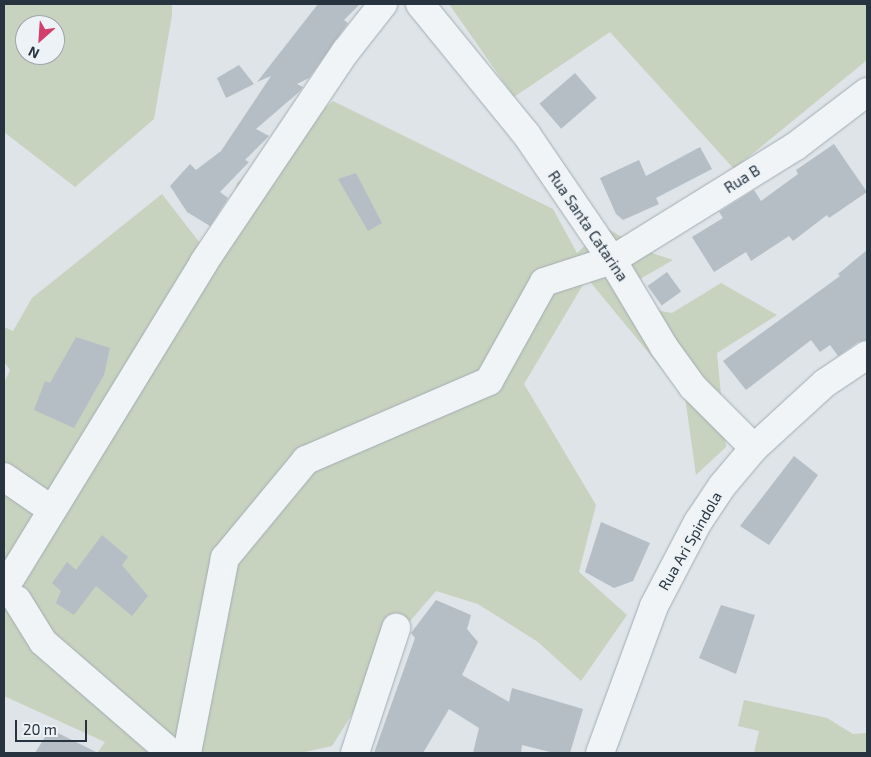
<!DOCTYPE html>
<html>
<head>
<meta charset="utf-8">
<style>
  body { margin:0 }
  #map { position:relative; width:871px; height:757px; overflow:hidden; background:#dee4e8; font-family:"Exo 2",sans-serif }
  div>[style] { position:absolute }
  .green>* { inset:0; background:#c7d2bf }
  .building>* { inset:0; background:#b5bec5; transform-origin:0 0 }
  .roads { filter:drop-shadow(0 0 1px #a3acb2) drop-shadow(0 0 1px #a3acb2) }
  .minor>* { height:28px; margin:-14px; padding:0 14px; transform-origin:14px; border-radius:14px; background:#f1f4f6 }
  span { translate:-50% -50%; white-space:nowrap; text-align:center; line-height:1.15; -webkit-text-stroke:4px #edf2f6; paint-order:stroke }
  .street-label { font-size:15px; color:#27343f }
  .frame { position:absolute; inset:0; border:5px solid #27343f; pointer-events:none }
  .north { position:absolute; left:15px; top:15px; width:50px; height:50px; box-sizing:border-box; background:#edf2f6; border:1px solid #9ea6ad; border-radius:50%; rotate:206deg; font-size:14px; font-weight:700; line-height:20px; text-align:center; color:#27343f }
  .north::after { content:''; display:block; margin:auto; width:18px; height:22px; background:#d23f6c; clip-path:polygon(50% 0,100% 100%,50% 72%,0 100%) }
  .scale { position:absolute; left:15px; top:720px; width:72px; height:22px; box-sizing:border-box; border:2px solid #27343f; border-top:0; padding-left:6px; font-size:15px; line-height:18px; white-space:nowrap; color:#27343f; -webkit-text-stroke:4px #edf2f6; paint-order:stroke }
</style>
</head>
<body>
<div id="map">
  <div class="green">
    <div style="clip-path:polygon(evenodd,4px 4px,172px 4px,172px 15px,154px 119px,75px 187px,4px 132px,4px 4px,25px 25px,55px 25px,55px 55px,25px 55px,25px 25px)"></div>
    <div style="clip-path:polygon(449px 4px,867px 4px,867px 60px,734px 169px,610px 32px,514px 97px)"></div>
    <div style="clip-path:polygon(333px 101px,553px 209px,577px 253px,605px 227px,646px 251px,673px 260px,640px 279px,655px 310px,672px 313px,721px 283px,777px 315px,717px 353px,726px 447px,696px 475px,685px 397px,587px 278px,524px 384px,596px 505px,579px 572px,627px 615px,581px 681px,538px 642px,478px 604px,436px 591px,411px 620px,332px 746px,300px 753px,97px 753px,105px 742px,4px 696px,4px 553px,6px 551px,4px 547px,4px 383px,10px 370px,4px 362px,4px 327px,13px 331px,32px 298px,162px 194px,203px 247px,229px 217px,237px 183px)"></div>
    <div style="clip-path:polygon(744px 700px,827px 718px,853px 734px,867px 733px,867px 753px,754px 753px,759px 731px,738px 726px)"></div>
  </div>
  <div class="building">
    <div style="clip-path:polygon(318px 4px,360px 4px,344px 20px,348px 23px,309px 78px,297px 84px,303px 87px,299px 92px,256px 129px,269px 136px,245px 160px,249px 162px,220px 192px,228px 198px,210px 226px,187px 212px,170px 186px,190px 164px,196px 170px,221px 151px,271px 76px,257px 82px)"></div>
    <div style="clip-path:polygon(239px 65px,254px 84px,226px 98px,217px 78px)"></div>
    <div style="left:575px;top:73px;width:33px;height:47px;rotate:49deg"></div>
    <div style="clip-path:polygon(834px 144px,867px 192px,829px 218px,827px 215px,793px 241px,789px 236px,751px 261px,746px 252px,714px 272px,692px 237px,723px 218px,719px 212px,754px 190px,761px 201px,798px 174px,796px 170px)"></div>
    <div style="clip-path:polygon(700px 147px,712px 169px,656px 198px,659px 204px,623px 220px,616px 214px,600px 178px,639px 160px,646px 176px)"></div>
    <div style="clip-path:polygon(356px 173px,382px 223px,368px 231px,338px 179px)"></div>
    <div style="clip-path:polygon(867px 250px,867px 340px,858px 342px,838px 356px,830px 345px,820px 352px,811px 340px,746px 390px,723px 361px,840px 276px,838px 274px)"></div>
    <div style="left:667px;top:272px;width:24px;height:24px;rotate:54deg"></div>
    <div style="clip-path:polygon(76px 337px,110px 348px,104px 375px,74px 428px,34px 410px,45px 381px,50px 383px)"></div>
    <div style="clip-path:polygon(794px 456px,818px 475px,769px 545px,740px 526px)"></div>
    <div style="clip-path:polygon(601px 522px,650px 543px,633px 581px,614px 588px,585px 572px)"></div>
    <div style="clip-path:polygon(102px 535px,128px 557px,122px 565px,148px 596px,132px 616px,96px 586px,74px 615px,56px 603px,61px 591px,52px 583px,67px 562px,76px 570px)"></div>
    <div style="clip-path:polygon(436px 600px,471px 615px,467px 629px,478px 642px,462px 675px,509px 702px,512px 688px,583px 709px,570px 753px,550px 752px,522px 745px,521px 753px,473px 753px,479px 728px,449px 709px,423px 753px,374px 753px,415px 638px,411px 633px)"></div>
    <div style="clip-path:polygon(721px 605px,755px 615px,736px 674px,699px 658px)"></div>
    <div style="clip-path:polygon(50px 729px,98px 753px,35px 753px)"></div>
  </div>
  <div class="roads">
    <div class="minor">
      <div style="left:420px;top:4px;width:168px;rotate:50.8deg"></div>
      <div style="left:526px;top:134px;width:153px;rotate:55.7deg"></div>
      <div style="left:612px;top:260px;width:101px;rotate:59.1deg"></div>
      <div style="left:664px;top:347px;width:49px;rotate:54.1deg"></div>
      <div style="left:693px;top:387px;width:86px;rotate:45deg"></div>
      <div style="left:4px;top:477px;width:58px;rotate:34.5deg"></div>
      <div style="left:4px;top:589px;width:383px;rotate:-58.5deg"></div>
      <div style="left:204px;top:262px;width:254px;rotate:-56.1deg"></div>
      <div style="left:346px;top:51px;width:60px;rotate:-51.8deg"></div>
      <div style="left:17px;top:600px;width:49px;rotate:58.2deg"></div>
      <div style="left:43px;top:642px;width:169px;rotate:40.9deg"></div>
      <div style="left:187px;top:753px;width:199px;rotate:-79deg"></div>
      <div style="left:225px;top:558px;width:127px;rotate:-50.4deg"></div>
      <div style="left:306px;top:460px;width:199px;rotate:-23.3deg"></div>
      <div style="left:489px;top:381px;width:113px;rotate:-60.9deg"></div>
      <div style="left:544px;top:282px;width:71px;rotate:-17.9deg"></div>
      <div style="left:612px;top:260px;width:216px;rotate:-31.8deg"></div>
      <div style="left:796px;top:146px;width:89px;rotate:-37.3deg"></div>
      <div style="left:355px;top:753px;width:132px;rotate:-71.8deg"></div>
      <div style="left:600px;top:753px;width:157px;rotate:-69.8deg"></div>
      <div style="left:654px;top:606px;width:95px;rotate:-62.4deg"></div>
      <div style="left:698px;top:522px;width:43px;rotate:-56.3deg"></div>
      <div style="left:722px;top:486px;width:50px;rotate:-49.9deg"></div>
      <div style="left:754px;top:448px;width:96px;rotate:-42.5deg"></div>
      <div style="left:825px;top:383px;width:50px;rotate:-33.7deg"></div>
    </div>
  </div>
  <div class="street-label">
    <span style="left:742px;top:179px;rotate:-32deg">Rua B</span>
    <span style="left:588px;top:226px;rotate:56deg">Rua Santa Catarina</span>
    <span style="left:690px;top:541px;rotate:-60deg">Rua Ari Spindola</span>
  </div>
  <div class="frame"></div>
  <div class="north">N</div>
  <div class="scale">20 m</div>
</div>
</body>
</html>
